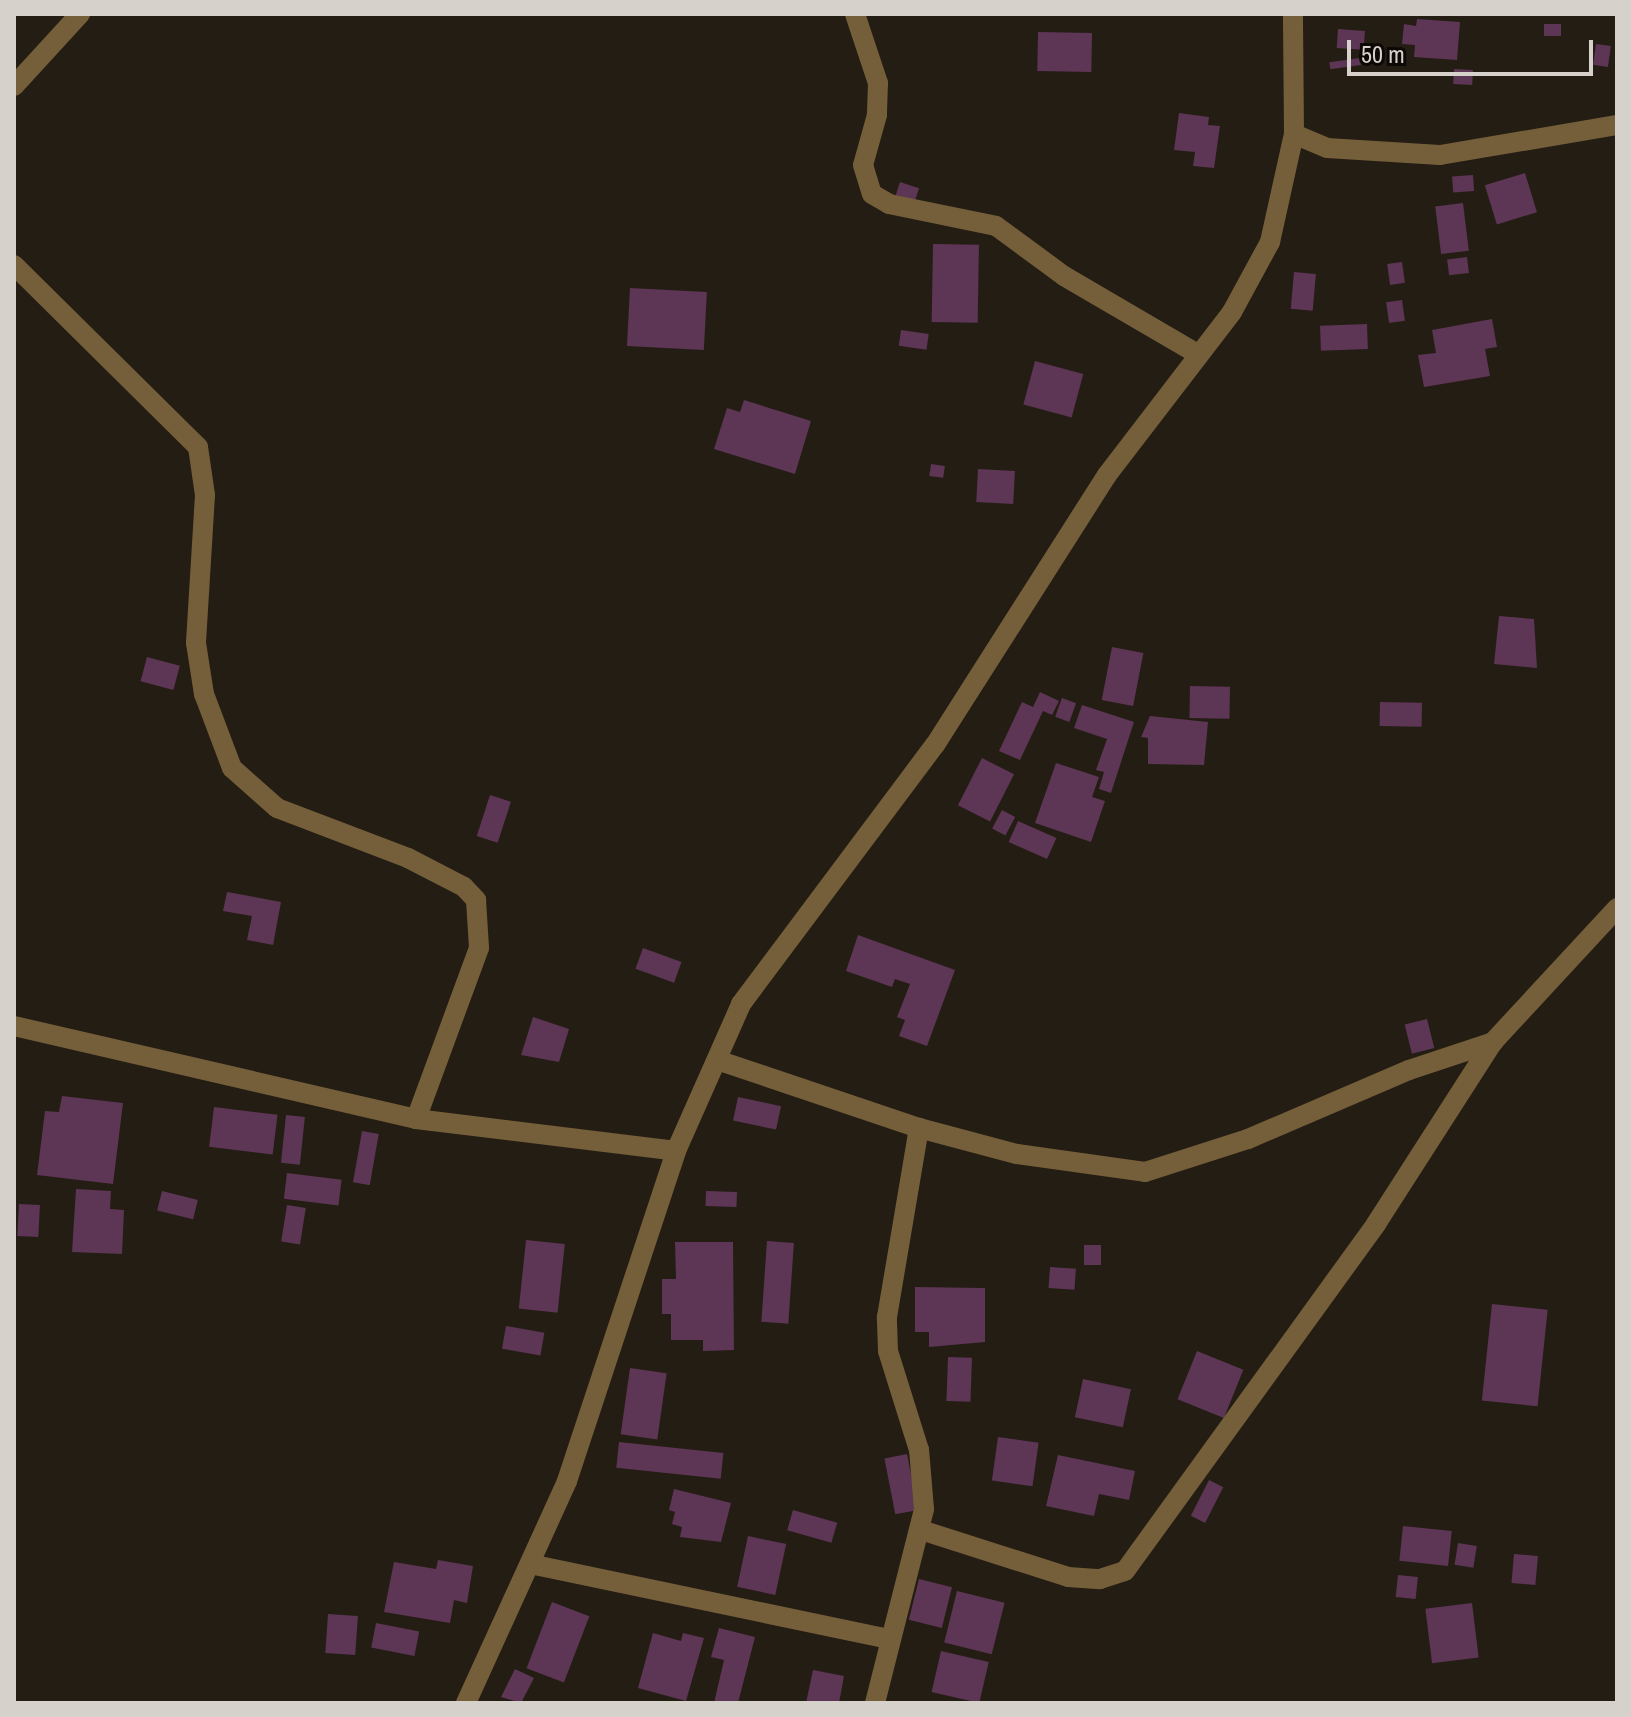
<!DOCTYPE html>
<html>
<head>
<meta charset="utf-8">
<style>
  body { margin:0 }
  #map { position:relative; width:1631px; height:1717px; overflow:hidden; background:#241d13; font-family:"Archivo Narrow",sans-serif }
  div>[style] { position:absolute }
  .building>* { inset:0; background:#5d3555; transform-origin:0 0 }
  .minor>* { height:20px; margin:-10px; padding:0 10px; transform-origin:10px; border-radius:10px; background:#755f3a }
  span { translate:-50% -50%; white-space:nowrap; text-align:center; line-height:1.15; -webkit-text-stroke:7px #0b0805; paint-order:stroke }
  .frame { position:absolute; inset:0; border:16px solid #d6d2cb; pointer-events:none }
  .scale { position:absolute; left:1347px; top:40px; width:246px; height:36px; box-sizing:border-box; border:4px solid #d6d2cb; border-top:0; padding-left:10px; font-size:24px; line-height:28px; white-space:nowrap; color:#d6d2cb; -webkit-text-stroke:6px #0b0805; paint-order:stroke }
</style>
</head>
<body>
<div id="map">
  <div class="building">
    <div style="clip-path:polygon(1417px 19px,1460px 22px,1457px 60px,1414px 57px,1415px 45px,1402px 44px,1404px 24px,1416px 26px)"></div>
    <div style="left:1544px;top:24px;width:17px;height:12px"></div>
    <div style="left:1338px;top:29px;width:27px;height:19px;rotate:4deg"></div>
    <div style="left:1038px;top:32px;width:54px;height:39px;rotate:1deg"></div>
    <div style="left:1596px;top:44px;width:15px;height:21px;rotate:8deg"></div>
    <div style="left:1360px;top:58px;width:7px;height:31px;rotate:82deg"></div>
    <div style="left:1454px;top:69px;width:19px;height:15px;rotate:3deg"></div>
    <div style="clip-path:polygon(1179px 113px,1209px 117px,1208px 125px,1220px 126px,1214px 168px,1193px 166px,1195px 152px,1174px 150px)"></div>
    <div style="left:1525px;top:173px;width:41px;height:42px;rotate:73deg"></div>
    <div style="left:1473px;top:175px;width:16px;height:21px;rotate:86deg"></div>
    <div style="left:900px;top:182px;width:20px;height:15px;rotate:18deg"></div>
    <div style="left:1463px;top:203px;width:48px;height:28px;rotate:83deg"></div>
    <div style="left:933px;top:244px;width:46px;height:78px;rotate:1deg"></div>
    <div style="left:1467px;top:257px;width:16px;height:20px;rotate:83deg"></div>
    <div style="left:1402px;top:262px;width:21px;height:15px;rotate:82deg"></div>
    <div style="left:1294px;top:272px;width:22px;height:37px;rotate:5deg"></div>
    <div style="left:630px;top:288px;width:77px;height:58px;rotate:3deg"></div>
    <div style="left:1402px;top:300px;width:21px;height:16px;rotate:82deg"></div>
    <div style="clip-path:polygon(1492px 319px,1497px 347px,1485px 349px,1490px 376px,1424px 387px,1418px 355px,1436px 353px,1432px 330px)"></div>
    <div style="left:1367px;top:324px;width:25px;height:47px;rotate:88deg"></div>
    <div style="left:901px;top:330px;width:28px;height:16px;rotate:8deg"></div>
    <div style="left:1035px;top:361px;width:50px;height:45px;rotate:15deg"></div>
    <div style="clip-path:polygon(744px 400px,811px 421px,795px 474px,714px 449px,727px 408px,740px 412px)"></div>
    <div style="left:931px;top:464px;width:14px;height:12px;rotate:8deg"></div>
    <div style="left:978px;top:469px;width:37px;height:33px;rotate:3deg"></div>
    <div style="clip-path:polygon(1499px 616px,1534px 619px,1537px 668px,1494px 664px)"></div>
    <div style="left:1112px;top:647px;width:32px;height:54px;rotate:11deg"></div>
    <div style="left:147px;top:657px;width:34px;height:25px;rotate:15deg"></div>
    <div style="left:1190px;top:686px;width:40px;height:32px;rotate:1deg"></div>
    <div style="clip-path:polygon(1040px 692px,1059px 701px,1052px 715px,1043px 711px,1020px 760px,999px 751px,1022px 702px,1033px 707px)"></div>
    <div style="left:1062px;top:698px;width:15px;height:20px;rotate:20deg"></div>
    <div style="left:1380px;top:702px;width:42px;height:24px;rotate:1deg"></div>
    <div style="clip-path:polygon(1082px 705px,1134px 722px,1111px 793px,1099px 789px,1104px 772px,1096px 770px,1107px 739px,1074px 728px)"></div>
    <div style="clip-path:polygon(1150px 716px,1208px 722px,1204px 765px,1148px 764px,1148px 738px,1141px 737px)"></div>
    <div style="left:982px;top:758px;width:36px;height:53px;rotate:27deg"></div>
    <div style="clip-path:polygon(1056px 763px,1099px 777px,1092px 797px,1105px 801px,1091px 842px,1035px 823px)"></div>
    <div style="left:490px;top:795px;width:22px;height:43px;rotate:18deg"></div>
    <div style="left:1002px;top:810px;width:15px;height:21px;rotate:28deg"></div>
    <div style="left:1018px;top:821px;width:42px;height:23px;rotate:24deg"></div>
    <div style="clip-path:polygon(227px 892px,281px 902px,273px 945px,247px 940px,252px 916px,223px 911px)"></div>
    <div style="clip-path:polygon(858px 935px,955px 970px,927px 1046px,899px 1036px,905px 1020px,897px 1017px,910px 984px,895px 979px,892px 987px,846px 971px)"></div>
    <div style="left:643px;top:948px;width:41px;height:22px;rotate:20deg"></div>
    <div style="clip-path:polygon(533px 1017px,569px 1029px,559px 1062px,521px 1055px)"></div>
    <div style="left:1427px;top:1019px;width:30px;height:23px;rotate:76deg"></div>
    <div style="clip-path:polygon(62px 1096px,123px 1103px,113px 1184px,37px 1175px,45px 1111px,59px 1112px)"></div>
    <div style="left:738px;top:1097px;width:44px;height:24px;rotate:12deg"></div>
    <div style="left:214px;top:1107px;width:64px;height:40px;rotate:7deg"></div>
    <div style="left:286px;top:1115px;width:19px;height:48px;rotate:6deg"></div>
    <div style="left:362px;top:1131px;width:17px;height:52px;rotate:10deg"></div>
    <div style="left:287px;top:1173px;width:55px;height:26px;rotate:7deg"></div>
    <div style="clip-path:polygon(76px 1189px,111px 1191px,110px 1209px,124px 1210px,122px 1254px,72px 1252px)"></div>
    <div style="left:162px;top:1191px;width:37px;height:20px;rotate:14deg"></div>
    <div style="left:706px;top:1191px;width:31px;height:15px;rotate:2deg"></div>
    <div style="left:19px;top:1204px;width:21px;height:32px;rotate:3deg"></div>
    <div style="left:287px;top:1205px;width:19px;height:37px;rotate:9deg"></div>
    <div style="left:526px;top:1240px;width:39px;height:69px;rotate:6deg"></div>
    <div style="left:767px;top:1241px;width:27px;height:81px;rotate:4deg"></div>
    <div style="clip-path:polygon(675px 1242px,733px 1242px,734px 1350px,703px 1351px,703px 1340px,671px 1340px,671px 1314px,662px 1314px,662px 1279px,676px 1279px)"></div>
    <div style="left:1084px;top:1245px;width:17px;height:20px"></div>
    <div style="left:1050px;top:1267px;width:26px;height:21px;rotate:4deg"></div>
    <div style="clip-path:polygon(915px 1287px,985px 1288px,985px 1342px,929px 1347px,929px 1332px,915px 1332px)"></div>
    <div style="left:1492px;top:1304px;width:56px;height:97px;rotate:6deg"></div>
    <div style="left:506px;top:1326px;width:39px;height:23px;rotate:10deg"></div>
    <div style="left:1197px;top:1351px;width:50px;height:52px;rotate:22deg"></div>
    <div style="left:948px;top:1357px;width:24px;height:44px;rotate:2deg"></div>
    <div style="left:630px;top:1368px;width:37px;height:67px;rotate:8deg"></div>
    <div style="left:1083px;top:1379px;width:49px;height:39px;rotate:12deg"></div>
    <div style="left:998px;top:1437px;width:41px;height:44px;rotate:8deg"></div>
    <div style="left:619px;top:1442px;width:105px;height:26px;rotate:6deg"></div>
    <div style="left:907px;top:1454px;width:57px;height:23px;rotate:79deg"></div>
    <div style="clip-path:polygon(1058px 1455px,1135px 1471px,1129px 1500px,1099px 1494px,1094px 1516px,1046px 1506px)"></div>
    <div style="left:1209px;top:1480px;width:16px;height:40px;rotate:27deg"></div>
    <div style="clip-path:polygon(674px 1489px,731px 1503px,721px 1542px,680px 1537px,682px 1527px,672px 1524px,675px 1512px,669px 1510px)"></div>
    <div style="left:793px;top:1510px;width:46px;height:21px;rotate:16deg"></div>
    <div style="left:1403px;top:1526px;width:49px;height:35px;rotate:6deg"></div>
    <div style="left:748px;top:1536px;width:39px;height:52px;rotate:12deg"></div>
    <div style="left:1458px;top:1543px;width:19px;height:22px;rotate:9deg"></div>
    <div style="left:1514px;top:1554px;width:24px;height:29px;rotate:5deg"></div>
    <div style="clip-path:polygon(438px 1560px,473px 1566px,467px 1603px,454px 1600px,450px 1623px,384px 1612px,394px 1562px,436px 1569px)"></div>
    <div style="left:1398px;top:1575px;width:20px;height:22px;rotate:6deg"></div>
    <div style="left:919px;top:1579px;width:34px;height:42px;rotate:14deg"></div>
    <div style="left:957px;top:1591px;width:49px;height:53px;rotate:14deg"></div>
    <div style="left:552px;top:1602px;width:40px;height:71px;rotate:21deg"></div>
    <div style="left:1472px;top:1603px;width:55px;height:47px;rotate:83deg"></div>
    <div style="left:328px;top:1614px;width:30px;height:39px;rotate:4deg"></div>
    <div style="left:376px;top:1623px;width:44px;height:25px;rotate:11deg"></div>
    <div style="clip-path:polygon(719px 1628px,755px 1637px,738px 1703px,714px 1703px,724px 1660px,711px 1657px)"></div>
    <div style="clip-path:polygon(653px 1633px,681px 1641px,683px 1633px,704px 1638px,686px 1701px,638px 1688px)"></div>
    <div style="left:941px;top:1651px;width:49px;height:42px;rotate:13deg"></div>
    <div style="clip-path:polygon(515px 1669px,534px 1678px,521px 1703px,501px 1697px)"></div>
    <div style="clip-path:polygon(813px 1670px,844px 1676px,839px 1703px,806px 1703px)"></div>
  </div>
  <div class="minor">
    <div style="left:855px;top:14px;width:73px;rotate:71.6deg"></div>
    <div style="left:878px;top:83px;width:32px;rotate:92deg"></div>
    <div style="left:877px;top:115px;width:52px;rotate:105.6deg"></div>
    <div style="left:863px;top:165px;width:30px;rotate:73deg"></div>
    <div style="left:872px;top:194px;width:20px;rotate:30deg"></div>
    <div style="left:889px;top:204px;width:109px;rotate:11.6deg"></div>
    <div style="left:996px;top:226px;width:84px;rotate:36.3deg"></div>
    <div style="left:1064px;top:276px;width:156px;rotate:30.3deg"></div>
    <div style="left:14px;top:86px;width:98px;rotate:-47.5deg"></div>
    <div style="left:1294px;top:134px;width:36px;rotate:23deg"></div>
    <div style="left:1327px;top:148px;width:113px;rotate:3.5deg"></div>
    <div style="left:1440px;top:155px;width:180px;rotate:-9.6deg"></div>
    <div style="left:14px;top:265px;width:259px;rotate:44.7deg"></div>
    <div style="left:198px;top:447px;width:49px;rotate:81.7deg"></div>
    <div style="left:205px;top:495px;width:148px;rotate:93.5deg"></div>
    <div style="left:196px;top:643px;width:52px;rotate:81.1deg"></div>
    <div style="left:204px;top:694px;width:79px;rotate:69.3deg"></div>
    <div style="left:232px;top:768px;width:60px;rotate:41.6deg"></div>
    <div style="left:277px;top:808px;width:140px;rotate:20.9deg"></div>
    <div style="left:408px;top:858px;width:63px;rotate:27.4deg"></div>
    <div style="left:464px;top:887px;width:18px;rotate:47deg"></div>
    <div style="left:476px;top:900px;width:48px;rotate:86.4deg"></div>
    <div style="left:479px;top:948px;width:182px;rotate:110.2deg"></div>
    <div style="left:14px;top:1026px;width:413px;rotate:13deg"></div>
    <div style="left:416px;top:1119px;width:262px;rotate:7deg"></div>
    <div style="left:717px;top:1060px;width:213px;rotate:18.6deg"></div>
    <div style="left:919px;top:1128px;width:101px;rotate:14.9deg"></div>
    <div style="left:1017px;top:1154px;width:129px;rotate:8deg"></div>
    <div style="left:1145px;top:1172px;width:108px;rotate:-17.8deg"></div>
    <div style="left:1248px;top:1139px;width:175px;rotate:-23.2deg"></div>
    <div style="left:1409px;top:1070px;width:89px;rotate:-18.4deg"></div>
    <div style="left:1493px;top:1042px;width:183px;rotate:-47.2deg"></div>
    <div style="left:921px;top:1530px;width:154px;rotate:17.7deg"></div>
    <div style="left:1068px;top:1577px;width:32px;rotate:4deg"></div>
    <div style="left:1100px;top:1579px;width:26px;rotate:-18deg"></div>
    <div style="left:1125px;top:1571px;width:428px;rotate:-54.1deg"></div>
    <div style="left:1376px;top:1224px;width:216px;rotate:-57.3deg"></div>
    <div style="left:530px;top:1564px;width:368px;rotate:11.8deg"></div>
    <div style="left:466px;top:1703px;width:244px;rotate:-65.5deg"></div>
    <div style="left:567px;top:1481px;width:348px;rotate:-71.7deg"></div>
    <div style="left:676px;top:1151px;width:161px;rotate:-66.1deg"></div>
    <div style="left:741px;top:1004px;width:324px;rotate:-53.2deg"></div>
    <div style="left:935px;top:745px;width:320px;rotate:-57.5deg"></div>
    <div style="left:1107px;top:475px;width:205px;rotate:-52.5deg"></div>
    <div style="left:1232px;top:312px;width:80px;rotate:-61.5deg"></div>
    <div style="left:1270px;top:242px;width:111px;rotate:-77.5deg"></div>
    <div style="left:1294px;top:134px;width:120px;rotate:-90.5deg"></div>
    <div style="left:875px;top:1703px;width:200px;rotate:-75.8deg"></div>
    <div style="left:924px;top:1509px;width:59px;rotate:-94.8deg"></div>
    <div style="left:919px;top:1450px;width:104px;rotate:-107.4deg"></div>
    <div style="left:888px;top:1351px;width:34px;rotate:-92deg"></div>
    <div style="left:887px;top:1317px;width:192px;rotate:-80.4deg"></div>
  </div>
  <div class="frame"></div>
  <div class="scale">50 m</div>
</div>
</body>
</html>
